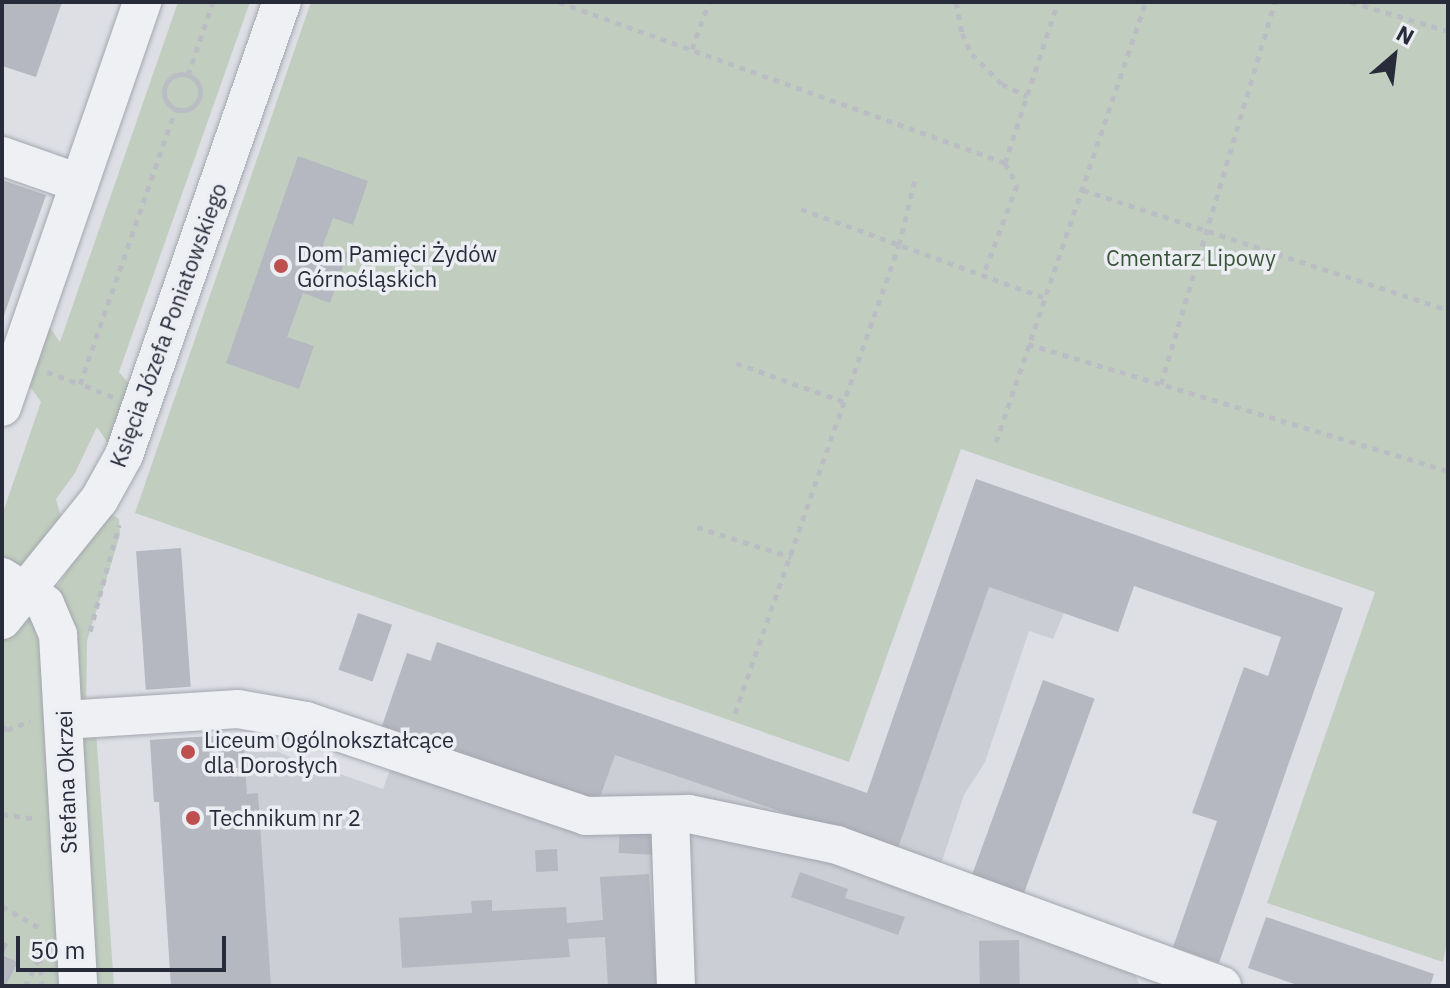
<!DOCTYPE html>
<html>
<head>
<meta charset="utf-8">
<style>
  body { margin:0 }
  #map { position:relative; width:1450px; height:988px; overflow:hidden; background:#dddfe5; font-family:"IBM Plex Sans",sans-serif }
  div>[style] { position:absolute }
  .built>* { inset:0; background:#ccced6 }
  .green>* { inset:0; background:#c1cebf }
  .building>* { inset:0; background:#b5b8c1; transform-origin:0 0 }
  .path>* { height:5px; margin-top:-2.5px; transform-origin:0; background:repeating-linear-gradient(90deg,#bbbdc4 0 6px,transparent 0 12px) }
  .path>.ring { margin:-2.5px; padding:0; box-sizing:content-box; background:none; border:5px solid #bbbdc4; border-radius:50% }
  .roads { filter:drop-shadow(0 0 2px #a3a6ae) drop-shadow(0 0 2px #a3a6ae) }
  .minor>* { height:38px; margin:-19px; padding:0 19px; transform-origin:19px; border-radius:19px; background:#eff0f4 }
  .dots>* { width:22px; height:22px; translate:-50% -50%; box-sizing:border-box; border:4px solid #eceef3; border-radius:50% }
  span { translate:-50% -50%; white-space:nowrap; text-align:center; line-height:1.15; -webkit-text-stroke:7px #eceef3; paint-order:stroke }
  .poi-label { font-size:22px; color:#282c3a }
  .left { translate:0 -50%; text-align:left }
  .park-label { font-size:22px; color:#385437 }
  .street-label { font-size:22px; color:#282c3a }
  .frame { position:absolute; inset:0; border:4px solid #282c3a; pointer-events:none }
  .north { position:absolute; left:1354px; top:16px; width:80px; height:80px; -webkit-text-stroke:6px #eceef3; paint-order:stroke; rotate:28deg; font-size:22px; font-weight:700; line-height:32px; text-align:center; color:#282c3a }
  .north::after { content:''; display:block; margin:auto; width:28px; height:36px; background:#282c3a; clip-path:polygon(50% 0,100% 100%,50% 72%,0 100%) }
  .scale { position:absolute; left:16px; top:936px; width:210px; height:36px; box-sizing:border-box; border:4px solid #282c3a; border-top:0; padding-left:10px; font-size:24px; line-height:28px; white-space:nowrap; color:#282c3a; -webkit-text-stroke:6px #eceef3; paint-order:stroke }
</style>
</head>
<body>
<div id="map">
  <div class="built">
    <div style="clip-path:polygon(976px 479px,1150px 540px,1118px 632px,1064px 613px,1053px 639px,1029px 631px,985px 762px,964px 795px,931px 894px,970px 918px,1094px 951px,1135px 974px,1140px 986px,171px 986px,159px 802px,154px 802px,150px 740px,243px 734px,285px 755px,383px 789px,437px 642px,867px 793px)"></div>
  </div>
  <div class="green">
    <div style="clip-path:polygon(178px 2px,250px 2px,119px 372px,135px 391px,111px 448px,97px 427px,75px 473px,56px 499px,63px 524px,23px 567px,2px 559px,2px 515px,41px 402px,26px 381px,48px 325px,60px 342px)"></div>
    <div style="clip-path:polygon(311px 2px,1448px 2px,1448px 937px,1443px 962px,1267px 903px,1375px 592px,961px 449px,849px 762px,135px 513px)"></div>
    <div style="clip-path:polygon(105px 510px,119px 519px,120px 535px,87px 641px,86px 716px,71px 703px,52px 595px)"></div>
    <div style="clip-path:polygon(26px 607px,46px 639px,49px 727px,95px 716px,114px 986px,6px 986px,18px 962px,2px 954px,2px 635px)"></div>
  </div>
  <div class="building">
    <div style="clip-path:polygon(2px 2px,62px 2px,36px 77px,2px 66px)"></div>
    <div style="clip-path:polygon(298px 156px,368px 181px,353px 225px,333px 218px,323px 245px,348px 253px,330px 303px,303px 293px,287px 337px,314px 346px,299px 389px,226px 363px)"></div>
    <div style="clip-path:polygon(2px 180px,46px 195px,2px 321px)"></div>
    <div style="clip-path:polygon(976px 479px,1343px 608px,1219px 963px,1173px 947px,1217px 821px,1192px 813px,1244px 667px,1268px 676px,1281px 637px,1134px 586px,1118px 632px,989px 587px,897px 851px,615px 755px,599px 800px,382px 726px,407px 653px,431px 661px,437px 642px,867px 793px)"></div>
    <div style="left:181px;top:548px;width:139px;height:45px;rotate:86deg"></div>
    <div style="left:358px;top:613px;width:36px;height:60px;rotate:19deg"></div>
    <div style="left:1043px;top:680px;width:55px;height:210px;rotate:20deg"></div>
    <div style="clip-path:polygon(243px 734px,247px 794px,258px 793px,271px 986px,171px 986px,159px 802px,154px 802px,150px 740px)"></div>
    <div style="left:620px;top:827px;width:39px;height:26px;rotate:3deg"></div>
    <div style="left:557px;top:849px;width:22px;height:22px;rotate:87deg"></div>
    <div style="clip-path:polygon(800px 872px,848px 889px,845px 898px,905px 917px,898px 935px,791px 897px)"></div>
    <div style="clip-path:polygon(649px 874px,657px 986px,608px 986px,605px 937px,568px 939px,570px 957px,402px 968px,399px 918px,472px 913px,471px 901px,492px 900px,492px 911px,566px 907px,567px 923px,603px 920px,600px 877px)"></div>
    <div style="clip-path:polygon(1266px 917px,1434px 974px,1430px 986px,1300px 986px,1248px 968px)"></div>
    <div style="left:1019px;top:940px;width:46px;height:40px;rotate:89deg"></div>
    <div style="clip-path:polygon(2px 941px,8px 944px,3px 955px,18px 962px,6px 986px,2px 986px)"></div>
  </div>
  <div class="path">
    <div style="left:559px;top:2px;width:474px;rotate:19.8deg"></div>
    <div style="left:1005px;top:163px;width:25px;rotate:61deg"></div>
    <div style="left:1017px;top:185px;width:97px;rotate:110.5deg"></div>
    <div style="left:956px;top:2px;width:32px;rotate:79deg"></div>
    <div style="left:962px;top:33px;width:23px;rotate:65deg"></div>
    <div style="left:972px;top:54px;width:42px;rotate:45deg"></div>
    <div style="left:1002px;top:84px;width:28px;rotate:26deg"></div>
    <div style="left:1351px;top:2px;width:101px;rotate:16.6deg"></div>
    <div style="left:692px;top:49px;width:50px;rotate:-70.1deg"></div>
    <div class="ring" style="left:164px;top:74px;width:31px;height:31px"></div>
    <div style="left:188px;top:75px;width:77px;rotate:-71.1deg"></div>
    <div style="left:1005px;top:163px;width:169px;rotate:-71.8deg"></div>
    <div style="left:1083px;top:190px;width:384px;rotate:18.2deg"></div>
    <div style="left:801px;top:209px;width:258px;rotate:20deg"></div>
    <div style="left:1028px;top:344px;width:439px;rotate:16.8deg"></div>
    <div style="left:736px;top:363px;width:116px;rotate:19.7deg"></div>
    <div style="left:47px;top:372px;width:35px;rotate:20deg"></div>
    <div style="left:1161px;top:384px;width:399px;rotate:-73.4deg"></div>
    <div style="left:113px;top:397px;width:35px;rotate:-158deg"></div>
    <div style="left:80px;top:384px;width:291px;rotate:-70.8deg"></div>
    <div style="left:996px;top:442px;width:465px;rotate:-71.2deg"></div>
    <div style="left:697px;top:527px;width:99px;rotate:17.7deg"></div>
    <div style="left:90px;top:631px;width:110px;rotate:-74.7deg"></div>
    <div style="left:735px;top:713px;width:496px;rotate:-70.7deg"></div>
    <div style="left:899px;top:245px;width:72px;rotate:-76.3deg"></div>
    <div style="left:2px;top:727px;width:6px;rotate:31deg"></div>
    <div style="left:7px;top:730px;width:25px;rotate:-21deg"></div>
    <div style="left:2px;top:814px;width:34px;rotate:8deg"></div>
    <div style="left:2px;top:906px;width:44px;rotate:30.1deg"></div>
    <div style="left:40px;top:957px;width:29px;rotate:86deg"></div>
    <div style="left:25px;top:986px;width:34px;rotate:-63deg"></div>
    <div style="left:40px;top:956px;width:14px;rotate:-90deg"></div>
  </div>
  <div class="roads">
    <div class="minor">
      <div style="left:2px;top:156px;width:82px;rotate:19.3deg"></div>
      <div style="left:2px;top:407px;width:429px;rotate:-70.9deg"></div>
      <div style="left:2px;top:577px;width:51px;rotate:32.1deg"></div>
      <div style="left:45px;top:604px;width:34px;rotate:67deg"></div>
      <div style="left:58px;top:635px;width:352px;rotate:86.7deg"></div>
      <div style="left:2px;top:620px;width:154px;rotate:-51.1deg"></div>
      <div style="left:99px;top:500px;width:51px;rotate:-60.9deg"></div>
      <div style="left:124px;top:455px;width:480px;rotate:-70.8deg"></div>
      <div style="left:64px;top:720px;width:174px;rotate:-3.6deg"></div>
      <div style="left:238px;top:709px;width:69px;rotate:10deg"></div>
      <div style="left:306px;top:721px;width:296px;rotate:18.7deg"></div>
      <div style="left:586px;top:816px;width:103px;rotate:-1.1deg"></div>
      <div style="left:689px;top:814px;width:151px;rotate:11.8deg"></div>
      <div style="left:837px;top:845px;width:410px;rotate:20.1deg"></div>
      <div style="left:670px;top:815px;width:171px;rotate:88deg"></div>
    </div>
  </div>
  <div class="dots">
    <div style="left:281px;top:266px;background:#bd504f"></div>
    <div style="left:188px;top:752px;background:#bd504f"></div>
    <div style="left:193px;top:818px;background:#bd504f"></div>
  </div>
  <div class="poi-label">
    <span class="left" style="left:297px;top:266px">Dom Pamięci Żydów<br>Górnośląskich</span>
    <span class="left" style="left:204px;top:752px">Liceum Ogólnokształcące<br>dla Dorosłych</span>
    <span class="left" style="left:209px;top:818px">Technikum nr 2</span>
  </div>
  <div class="park-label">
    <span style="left:1191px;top:258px">Cmentarz Lipowy</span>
  </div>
  <div class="street-label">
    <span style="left:168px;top:325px;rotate:-70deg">Księcia Józefa Poniatowskiego</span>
    <span style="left:66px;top:782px;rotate:-92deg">Stefana Okrzei</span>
  </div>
  <div class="frame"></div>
  <div class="north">N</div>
  <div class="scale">50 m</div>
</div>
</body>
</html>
